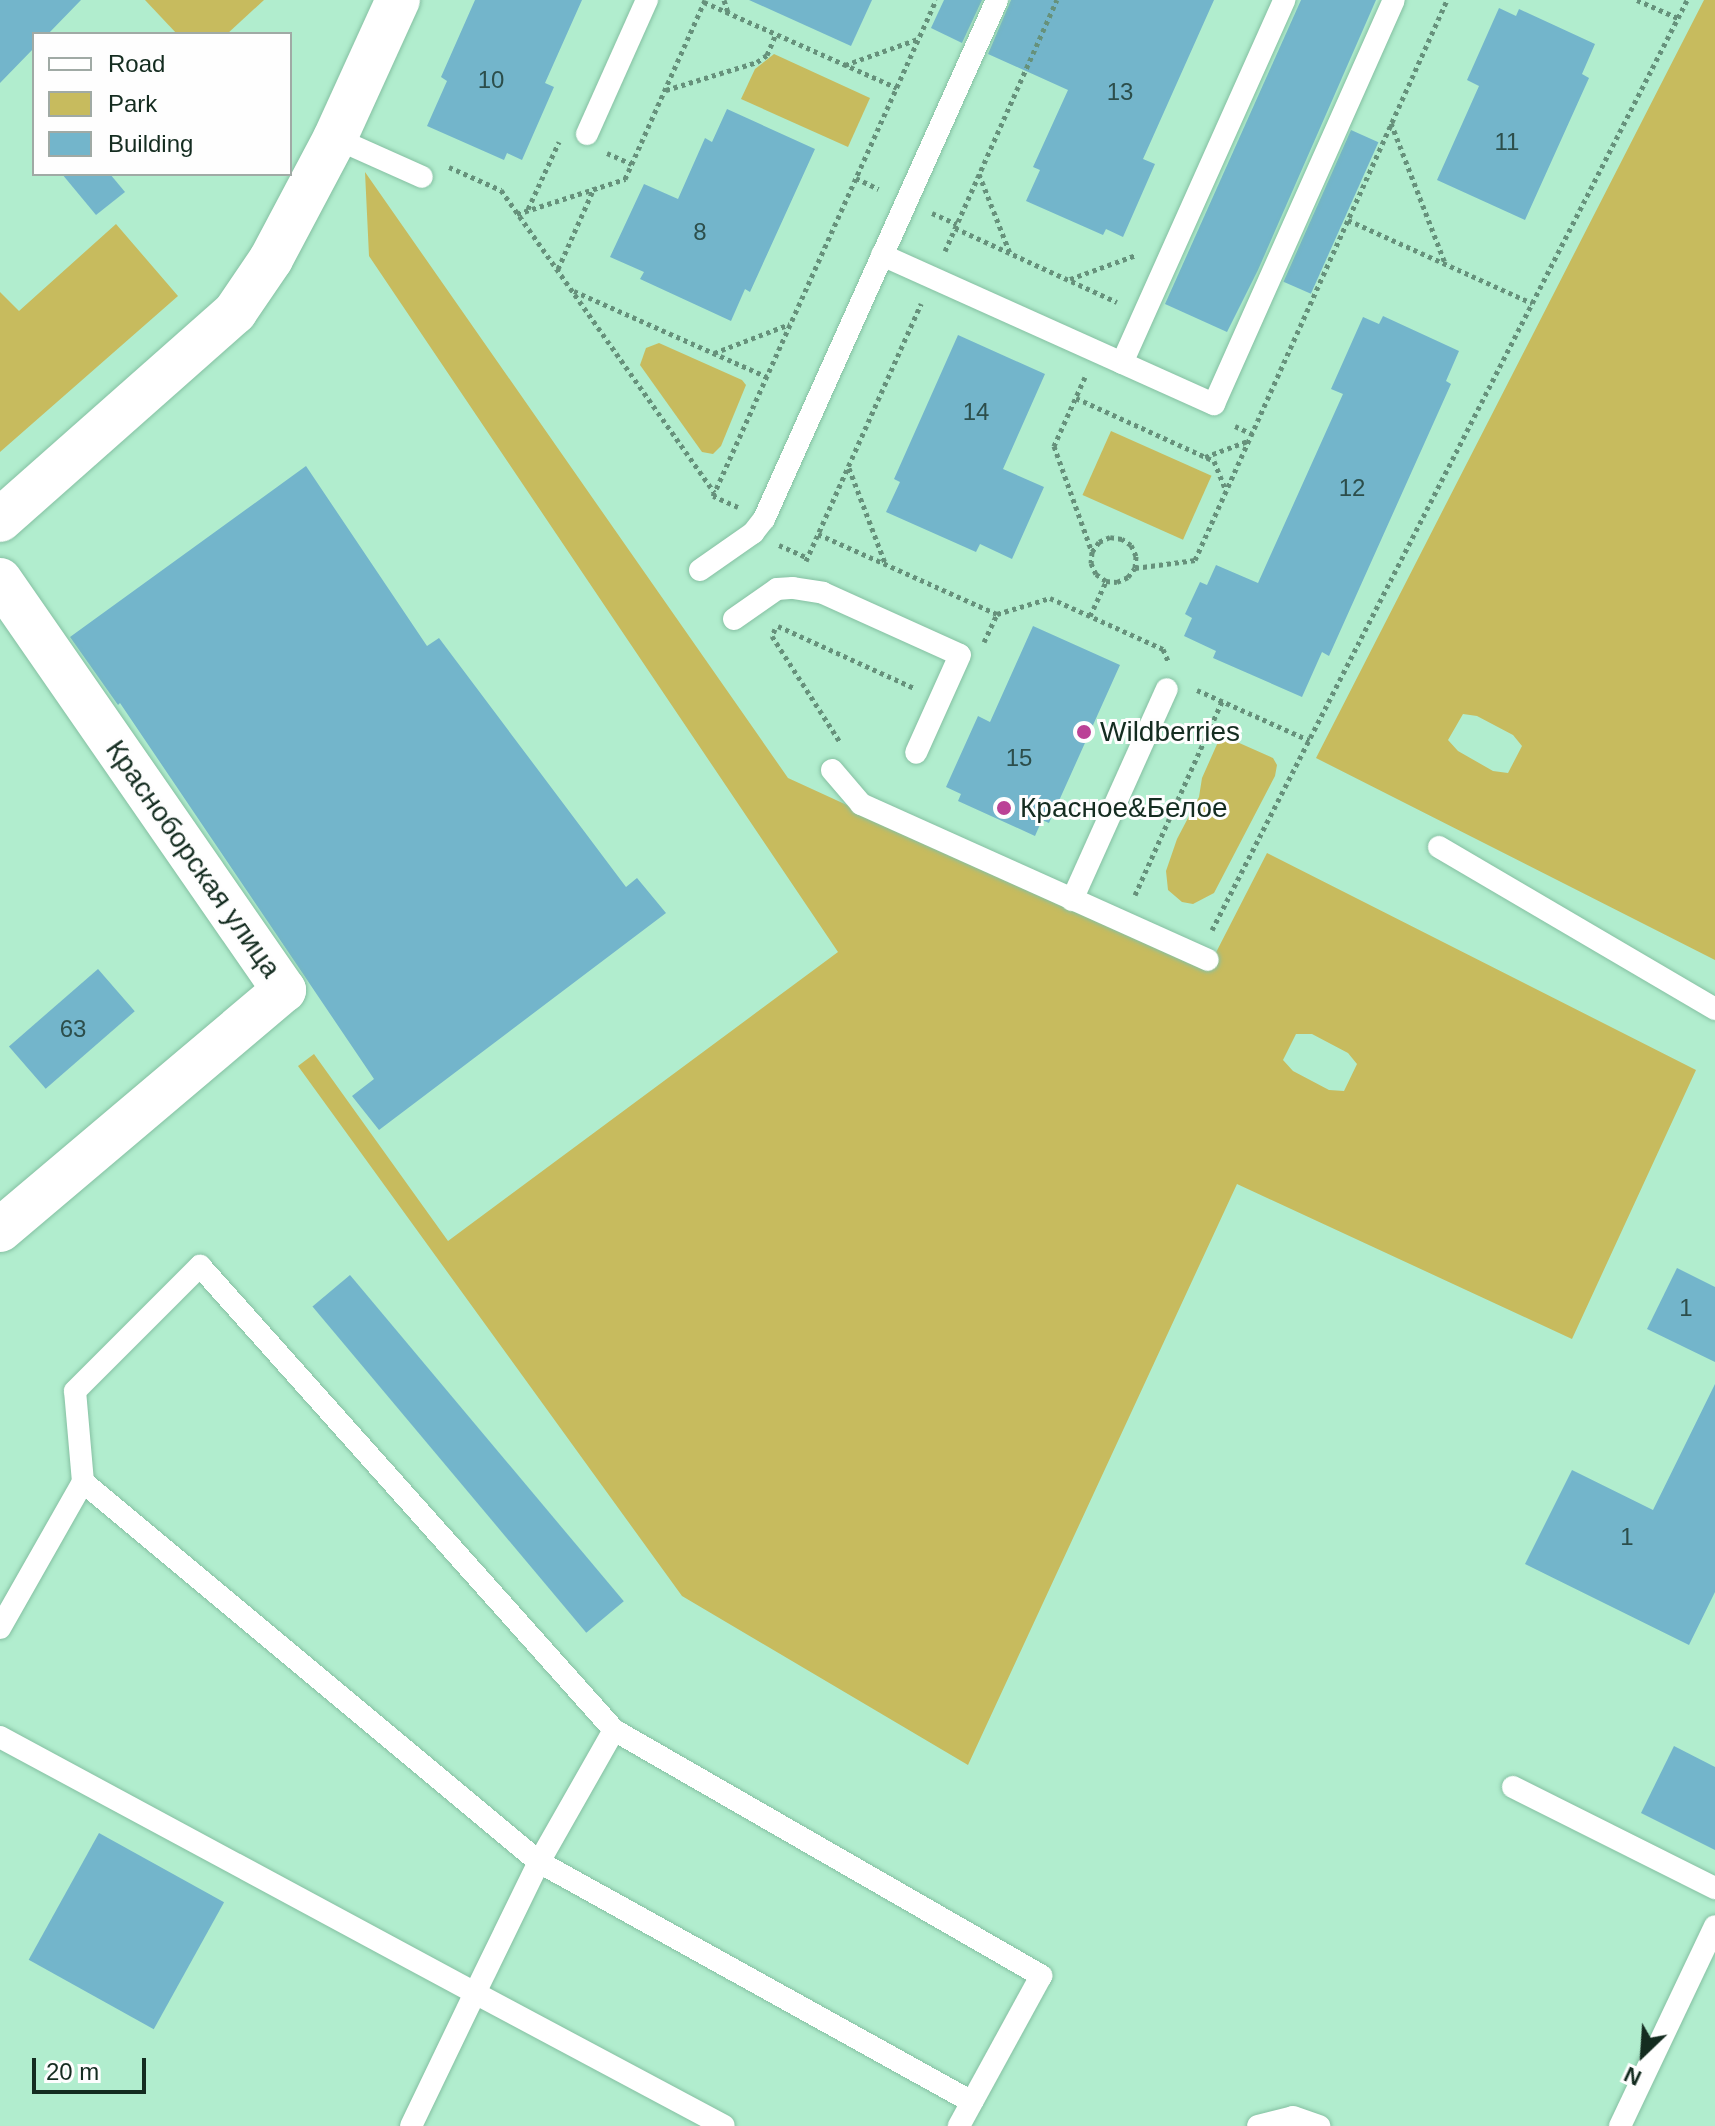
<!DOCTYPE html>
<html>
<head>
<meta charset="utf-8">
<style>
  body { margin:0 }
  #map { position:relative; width:1715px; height:2126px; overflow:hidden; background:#b1edce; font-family:Helvetica,sans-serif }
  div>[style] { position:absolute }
  .green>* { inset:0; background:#c7bb5e; transform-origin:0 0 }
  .building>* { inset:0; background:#73b5cb; transform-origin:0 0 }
  .path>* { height:5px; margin-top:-2.5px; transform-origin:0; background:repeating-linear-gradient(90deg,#66917b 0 4px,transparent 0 8px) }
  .roads { filter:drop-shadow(0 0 2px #85c0a2) drop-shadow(0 0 2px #85c0a2) }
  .service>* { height:22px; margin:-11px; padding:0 11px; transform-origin:11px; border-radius:11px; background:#fff }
  .minor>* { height:44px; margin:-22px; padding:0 22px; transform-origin:22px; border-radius:22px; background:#fff }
  .dots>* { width:22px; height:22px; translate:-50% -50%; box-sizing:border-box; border:4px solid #fefefe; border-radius:50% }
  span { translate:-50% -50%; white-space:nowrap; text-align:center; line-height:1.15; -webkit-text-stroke:6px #fefefe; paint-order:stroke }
  .number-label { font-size:24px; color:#2c4e4b }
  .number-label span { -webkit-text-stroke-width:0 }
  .poi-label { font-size:28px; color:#142c20 }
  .left { translate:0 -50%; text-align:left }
  .street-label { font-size:28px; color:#142c20 }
  .legend { position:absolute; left:32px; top:32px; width:260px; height:144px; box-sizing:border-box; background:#fefefe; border:2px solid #a0aaa5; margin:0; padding:10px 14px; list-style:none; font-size:24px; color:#142c20 }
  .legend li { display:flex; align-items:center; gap:16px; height:40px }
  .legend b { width:40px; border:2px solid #a0aaa5 }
  .north { position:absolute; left:1603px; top:2014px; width:80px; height:80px; -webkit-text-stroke:6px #fefefe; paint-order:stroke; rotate:205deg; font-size:22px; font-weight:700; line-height:32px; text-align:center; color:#142c20 }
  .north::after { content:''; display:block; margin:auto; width:28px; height:36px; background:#142c20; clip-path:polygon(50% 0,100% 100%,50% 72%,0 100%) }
  .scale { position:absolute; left:32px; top:2058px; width:114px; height:36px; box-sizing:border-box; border:4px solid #142c20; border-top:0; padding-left:10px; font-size:24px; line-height:28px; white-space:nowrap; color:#142c20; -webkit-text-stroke:6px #fefefe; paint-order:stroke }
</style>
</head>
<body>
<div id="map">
  <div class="green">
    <div style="clip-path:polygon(145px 0,264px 0,227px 34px,177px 34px)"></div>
    <div style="clip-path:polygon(evenodd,1704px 0,1715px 0,1715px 960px,1316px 758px,1704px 0,1463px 714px,1477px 716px,1513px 735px,1522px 746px,1508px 773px,1493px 771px,1458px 751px,1448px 740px,1463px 714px)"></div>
    <div style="clip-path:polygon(774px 54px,870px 98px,848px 147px,741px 99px,755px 69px)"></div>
    <div style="clip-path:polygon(evenodd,365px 172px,788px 778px,1207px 970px,1267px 853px,1696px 1070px,1572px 1339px,1237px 1184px,968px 1765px,682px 1596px,298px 1066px,314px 1054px,448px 1241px,838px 952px,369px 256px,365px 172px,1296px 1034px,1312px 1034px,1348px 1053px,1357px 1064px,1344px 1091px,1329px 1090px,1293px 1071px,1283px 1060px,1296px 1034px)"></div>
    <div style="clip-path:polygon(116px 224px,178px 296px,0 452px,0 292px,19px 311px)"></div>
    <div style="clip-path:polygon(659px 343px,742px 380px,746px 385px,721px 446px,713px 454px,702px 452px,640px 365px,646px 348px)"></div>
    <div style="left:1111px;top:431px;width:110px;height:70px;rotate:24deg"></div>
    <div style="clip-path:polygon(1228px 738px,1273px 758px,1277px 765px,1275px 776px,1214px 893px,1193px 904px,1182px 902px,1168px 890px,1166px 871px,1177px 839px,1199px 797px,1202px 778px,1218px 742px)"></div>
  </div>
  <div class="building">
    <div style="clip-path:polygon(0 0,81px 0,48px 34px,34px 34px,34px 48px,0 83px)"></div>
    <div style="clip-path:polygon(475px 0,582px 0,545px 83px,554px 87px,522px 160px,507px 153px,504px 160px,427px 126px,447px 81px,441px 77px)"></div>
    <div style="clip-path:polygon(749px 0,872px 0,851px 46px)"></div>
    <div style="clip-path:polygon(944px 0,982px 0,962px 43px,931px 28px)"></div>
    <div style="clip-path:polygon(1011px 0,1214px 0,1143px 159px,1155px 164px,1123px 237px,1106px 229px,1103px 235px,1026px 201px,1040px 170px,1033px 167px,1068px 90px,988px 54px)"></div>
    <div style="clip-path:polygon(1301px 0,1376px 0,1258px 270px,1227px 332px,1165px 304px)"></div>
    <div style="clip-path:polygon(1499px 8px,1516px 16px,1519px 9px,1595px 44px,1582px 74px,1589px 78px,1525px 220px,1437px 180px,1479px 86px,1467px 80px)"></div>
    <div style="clip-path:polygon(727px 109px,815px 149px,750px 292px,745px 289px,731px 321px,640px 279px,644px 272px,610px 257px,644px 184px,678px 199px,705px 138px,712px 142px)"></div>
    <div style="left:1351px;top:130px;width:30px;height:166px;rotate:24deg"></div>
    <div style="clip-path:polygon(62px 174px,110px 174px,125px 192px,96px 215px)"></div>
    <div style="clip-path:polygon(1383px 316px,1459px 351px,1446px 381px,1451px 384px,1329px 656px,1322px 652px,1302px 697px,1213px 658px,1216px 651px,1184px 636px,1192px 618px,1185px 614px,1200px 582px,1207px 585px,1216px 565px,1258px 583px,1343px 394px,1331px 389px,1363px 317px,1379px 324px)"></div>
    <div style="clip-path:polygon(958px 335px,1045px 374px,1003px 469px,1044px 487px,1012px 559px,980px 544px,976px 552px,886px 512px,900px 482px,894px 479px)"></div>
    <div style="clip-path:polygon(306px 466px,427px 646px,439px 638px,626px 887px,637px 878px,666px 913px,379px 1130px,352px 1096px,374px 1079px,120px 703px,118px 705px,70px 637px)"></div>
    <div style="clip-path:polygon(1033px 626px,1120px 665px,1049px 823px,1042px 820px,1035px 836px,958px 801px,961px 794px,946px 787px,978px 716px,990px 722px)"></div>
    <div style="left:98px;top:969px;width:56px;height:118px;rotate:49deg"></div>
    <div style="clip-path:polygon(1677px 1268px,1715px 1287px,1715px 1362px,1647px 1329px)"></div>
    <div style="left:350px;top:1275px;width:426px;height:49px;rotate:50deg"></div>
    <div style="clip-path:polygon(1715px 1384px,1715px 1592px,1689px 1645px,1525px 1564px,1572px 1470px,1653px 1510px)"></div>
    <div style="clip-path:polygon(1674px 1746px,1715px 1767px,1715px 1850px,1641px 1813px)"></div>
    <div style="left:99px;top:1833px;width:143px;height:145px;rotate:29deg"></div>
  </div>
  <div class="path">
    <div style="left:724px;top:0;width:13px;rotate:72deg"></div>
    <div style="left:1637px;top:0;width:45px;rotate:23.7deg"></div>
    <div style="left:704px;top:2px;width:211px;rotate:24deg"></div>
    <div style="left:845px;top:65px;width:77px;rotate:-19.6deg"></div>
    <div style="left:666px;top:90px;width:95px;rotate:-17.1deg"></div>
    <div style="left:757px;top:62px;width:12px;rotate:-35deg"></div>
    <div style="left:767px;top:55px;width:23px;rotate:-67deg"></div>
    <div style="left:1391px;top:123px;width:150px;rotate:68.9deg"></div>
    <div style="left:607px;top:153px;width:27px;rotate:24deg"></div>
    <div style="left:449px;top:167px;width:57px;rotate:23.9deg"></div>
    <div style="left:501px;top:190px;width:370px;rotate:54.8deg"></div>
    <div style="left:979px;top:174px;width:85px;rotate:68.6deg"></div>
    <div style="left:856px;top:178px;width:25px;rotate:26deg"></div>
    <div style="left:528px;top:209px;width:74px;rotate:-65.2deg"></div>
    <div style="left:932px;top:213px;width:27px;rotate:24deg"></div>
    <div style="left:517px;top:214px;width:114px;rotate:-18deg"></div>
    <div style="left:625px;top:179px;width:196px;rotate:-65.9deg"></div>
    <div style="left:1348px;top:220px;width:202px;rotate:24.3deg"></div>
    <div style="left:955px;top:228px;width:178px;rotate:24.6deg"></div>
    <div style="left:945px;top:251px;width:275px;rotate:-66deg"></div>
    <div style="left:558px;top:269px;width:89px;rotate:-66deg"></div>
    <div style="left:1070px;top:279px;width:70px;rotate:-20deg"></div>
    <div style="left:574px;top:291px;width:211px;rotate:24deg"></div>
    <div style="left:714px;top:353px;width:81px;rotate:-20.9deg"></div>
    <div style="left:1085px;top:377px;width:76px;rotate:114.2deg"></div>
    <div style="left:1054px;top:446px;width:113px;rotate:70.3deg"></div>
    <div style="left:1076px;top:398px;width:152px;rotate:24.5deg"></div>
    <div style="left:1214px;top:461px;width:32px;rotate:68deg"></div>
    <div style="left:1235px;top:426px;width:19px;rotate:25deg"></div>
    <div style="left:1205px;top:457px;width:46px;rotate:-20.4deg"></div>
    <div style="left:849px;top:468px;width:102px;rotate:69.2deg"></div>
    <div style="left:738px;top:507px;width:27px;rotate:-156deg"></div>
    <div style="left:713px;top:496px;width:544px;rotate:-65.79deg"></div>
    <div style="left:818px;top:534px;width:196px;rotate:24.1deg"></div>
    <div style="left:997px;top:614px;width:55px;rotate:-16.8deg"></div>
    <div style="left:1050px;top:598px;width:124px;rotate:24.3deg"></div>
    <div style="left:1163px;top:649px;width:13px;rotate:67deg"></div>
    <div style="left:779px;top:545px;width:30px;rotate:24deg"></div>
    <div style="left:806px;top:561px;width:282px;rotate:-65.9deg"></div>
    <div style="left:1135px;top:568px;width:12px;rotate:-85deg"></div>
    <div style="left:1136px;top:556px;width:12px;rotate:-114deg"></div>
    <div style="left:1131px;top:545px;width:11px;rotate:-146deg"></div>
    <div style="left:1122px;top:539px;width:12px;rotate:-171deg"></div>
    <div style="left:1110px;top:537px;width:12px;rotate:156deg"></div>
    <div style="left:1099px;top:542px;width:12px;rotate:125deg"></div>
    <div style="left:1092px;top:552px;width:11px;rotate:95deg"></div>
    <div style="left:1091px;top:563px;width:12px;rotate:66deg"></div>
    <div style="left:1096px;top:574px;width:12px;rotate:35deg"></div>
    <div style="left:1106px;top:581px;width:11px;rotate:5deg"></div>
    <div style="left:1117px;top:582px;width:12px;rotate:-24deg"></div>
    <div style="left:1128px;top:577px;width:11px;rotate:-52deg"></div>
    <div style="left:1135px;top:568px;width:61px;rotate:-7.6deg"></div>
    <div style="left:1195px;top:560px;width:614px;rotate:-65.77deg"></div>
    <div style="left:1090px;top:616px;width:38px;rotate:-65deg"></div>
    <div style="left:778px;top:626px;width:149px;rotate:24.5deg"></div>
    <div style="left:775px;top:629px;width:8px;rotate:113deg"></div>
    <div style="left:772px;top:636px;width:126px;rotate:57.3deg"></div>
    <div style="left:984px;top:642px;width:31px;rotate:-65deg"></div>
    <div style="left:1197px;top:690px;width:123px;rotate:24.1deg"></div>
    <div style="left:1135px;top:895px;width:213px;rotate:-65.8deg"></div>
    <div style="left:1212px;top:930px;width:1044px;rotate:-62.94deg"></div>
  </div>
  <div class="roads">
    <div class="service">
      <div style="left:587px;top:134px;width:147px;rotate:-65.9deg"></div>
      <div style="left:335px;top:138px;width:95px;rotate:24.1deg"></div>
      <div style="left:882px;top:255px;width:364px;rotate:24.2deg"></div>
      <div style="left:1214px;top:404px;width:442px;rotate:-66deg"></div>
      <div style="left:1122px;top:363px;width:398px;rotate:-65.9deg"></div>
      <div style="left:700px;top:570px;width:65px;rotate:-34.9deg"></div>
      <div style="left:753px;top:533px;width:18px;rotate:-52deg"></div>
      <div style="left:764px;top:519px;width:569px;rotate:-65.82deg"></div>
      <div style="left:734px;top:619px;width:52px;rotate:-34.9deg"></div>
      <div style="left:777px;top:589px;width:16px;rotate:-4deg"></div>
      <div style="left:793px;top:588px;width:30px;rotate:9deg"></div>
      <div style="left:823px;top:593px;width:150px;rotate:24.3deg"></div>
      <div style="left:960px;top:655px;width:107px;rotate:114.2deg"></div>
      <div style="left:832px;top:770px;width:45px;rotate:49.5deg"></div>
      <div style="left:861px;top:804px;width:380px;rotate:24.2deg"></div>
      <div style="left:1439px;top:847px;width:320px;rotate:30.4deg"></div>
      <div style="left:1072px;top:900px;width:231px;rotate:-65.8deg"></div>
      <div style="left:83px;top:1482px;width:594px;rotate:39.81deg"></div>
      <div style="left:539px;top:1862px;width:495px;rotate:29deg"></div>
      <div style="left:0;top:1628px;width:168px;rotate:-60.4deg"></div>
      <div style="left:83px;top:1482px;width:91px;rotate:-95deg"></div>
      <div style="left:75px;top:1391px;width:177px;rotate:-45deg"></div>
      <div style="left:200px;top:1266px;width:622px;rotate:48.26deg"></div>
      <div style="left:614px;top:1730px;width:493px;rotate:29.9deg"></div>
      <div style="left:1041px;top:1976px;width:171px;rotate:118.7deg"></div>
      <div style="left:0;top:1737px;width:540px;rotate:28.32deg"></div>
      <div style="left:475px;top:1993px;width:146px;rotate:-64deg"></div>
      <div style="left:539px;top:1862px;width:152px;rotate:-60.4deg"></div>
      <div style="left:1513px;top:1787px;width:226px;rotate:26.6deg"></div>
      <div style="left:411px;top:2126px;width:148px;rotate:-64.3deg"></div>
      <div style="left:475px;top:1993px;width:282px;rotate:28.1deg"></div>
      <div style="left:1258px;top:2126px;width:36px;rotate:-14deg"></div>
      <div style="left:1293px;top:2117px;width:28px;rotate:19deg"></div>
      <div style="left:1620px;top:2126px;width:221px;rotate:-64.6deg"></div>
    </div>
    <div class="minor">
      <div style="left:0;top:520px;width:314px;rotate:-41.5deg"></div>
      <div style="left:235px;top:312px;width:64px;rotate:-55.8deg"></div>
      <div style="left:271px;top:259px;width:137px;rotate:-62.1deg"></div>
      <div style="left:335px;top:138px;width:152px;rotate:-65.5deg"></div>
      <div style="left:0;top:580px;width:499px;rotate:55.3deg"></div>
      <div style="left:284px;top:990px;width:372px;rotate:139.8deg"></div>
    </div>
  </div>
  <div class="dots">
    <div style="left:1084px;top:732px;background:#bb4296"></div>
    <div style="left:1004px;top:808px;background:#bb4296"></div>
  </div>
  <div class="number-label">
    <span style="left:491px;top:80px">10</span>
    <span style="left:1120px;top:92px">13</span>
    <span style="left:1507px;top:142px">11</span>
    <span style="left:700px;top:232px">8</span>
    <span style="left:976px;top:412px">14</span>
    <span style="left:1352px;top:488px">12</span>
    <span style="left:1019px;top:758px">15</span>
    <span style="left:73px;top:1029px">63</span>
    <span style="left:1686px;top:1308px">1</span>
    <span style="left:1627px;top:1537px">1</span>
  </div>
  <div class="poi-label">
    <span class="left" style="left:1100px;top:732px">Wildberries</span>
    <span class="left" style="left:1020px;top:808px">Красное&amp;Белое</span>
  </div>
  <div class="street-label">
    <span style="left:193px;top:859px;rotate:55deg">Красноборская улица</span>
  </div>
  <ul class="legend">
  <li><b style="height:10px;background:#fff"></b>Road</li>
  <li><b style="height:22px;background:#c7bb5e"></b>Park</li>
  <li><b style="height:22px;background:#73b5cb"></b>Building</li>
  </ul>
  <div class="north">N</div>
  <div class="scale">20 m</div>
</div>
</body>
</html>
